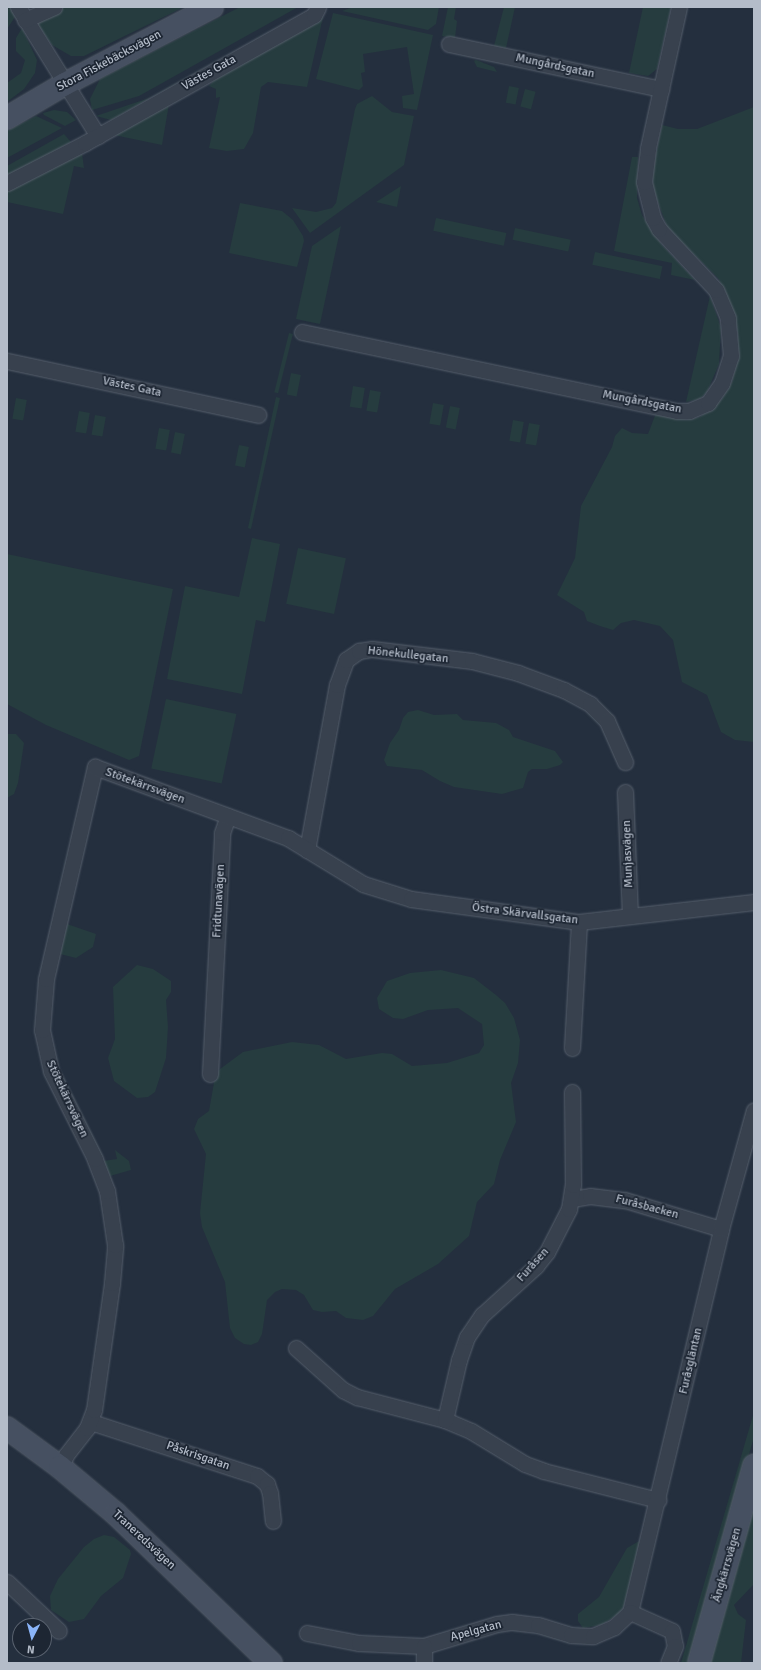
<!DOCTYPE html>
<html>
<head>
<meta charset="utf-8">
<style>
  body { margin:0 }
  #map { position:relative; width:761px; height:1670px; overflow:hidden; background:#242f3e; font-family:Signika,sans-serif }
  div>[style] { position:absolute }
  .green>* { inset:0; background:#263c3f; transform-origin:0 0 }
  .roads { filter:drop-shadow(0 0 1px #565f6c) drop-shadow(0 0 1px #565f6c) }
  .street>* { height:15px; margin:-7.5px; padding:0 7.5px; transform-origin:7.5px; border-radius:7.5px; background:#38414e }
  .secondary>* { height:22px; margin:-11px; padding:0 11px; transform-origin:11px; border-radius:11px; background:#465061 }
  span { translate:-50% -50%; white-space:nowrap; text-align:center; line-height:1.15; -webkit-text-stroke:3.5px #1d2633; paint-order:stroke }
  .street-label { font-size:12px; color:#b4bcc9 }
  .frame { position:absolute; inset:0; border:8px solid #b4bcc9; pointer-events:none }
  .north { position:absolute; left:12px; top:1618px; width:40px; height:40px; box-sizing:border-box; background:#1d2633; border:1px solid #59626f; border-radius:50%; rotate:186deg; font-size:11px; font-weight:700; line-height:16px; text-align:center; color:#b4bcc9 }
  .north::after { content:''; display:block; margin:auto; width:14px; height:18px; background:#8ab4f8; clip-path:polygon(50% 0,100% 100%,50% 72%,0 100%) }
</style>
</head>
<body>
<div id="map">
  <div class="green">
    <div style="clip-path:polygon(7px 7px,11px 7px,15px 17px,7px 29px)"></div>
    <div style="clip-path:polygon(68px 7px,184px 7px,84px 56px,71px 56px,52px 45px,39px 27px,38px 19px,44px 13px)"></div>
    <div style="clip-path:polygon(240px 7px,298px 7px,139px 96px,92px 110px,90px 99px,100px 79px)"></div>
    <div style="clip-path:polygon(353px 7px,439px 7px,436px 24px,428px 30px,342px 11px)"></div>
    <div style="clip-path:polygon(448px 7px,456px 7px,454px 19px,457px 21px,455px 38px,442px 36px)"></div>
    <div style="clip-path:polygon(504px 7px,515px 7px,506px 48px,494px 46px)"></div>
    <div style="clip-path:polygon(643px 7px,671px 7px,657px 69px,648px 76px,629px 73px)"></div>
    <div style="clip-path:polygon(304px 11px,111px 120px,96px 116px,149px 98px)"></div>
    <div style="clip-path:polygon(333px 13px,433px 35px,417px 110px,403px 108px,402px 96px,414px 94px,407px 47px,363px 54px,365px 72px,361px 73px,363px 86px,359px 90px,316px 79px)"></div>
    <div style="clip-path:polygon(323px 17px,307px 87px,268px 82px,261px 87px,253px 133px,244px 149px,227px 151px,209px 148px,220px 97px,216px 98px,216px 89px,209px 86px,215px 79px)"></div>
    <div style="clip-path:polygon(22px 28px,37px 60px,35px 73px,24px 89px,7px 102px,7px 83px,21px 73px,25px 60px,16px 51px,16px 38px)"></div>
    <div style="clip-path:polygon(476px 60px,494px 67px,497px 72px,477px 67px,474px 61px)"></div>
    <div style="left:509px;top:86px;width:10px;height:17px;rotate:11deg"></div>
    <div style="left:525px;top:89px;width:11px;height:18px;rotate:15deg"></div>
    <div style="clip-path:polygon(372px 96px,392px 112px,414px 116px,404px 165px,310px 233px,292px 208px,316px 212px,332px 208px,336px 203px,355px 109px,357px 104px)"></div>
    <div style="clip-path:polygon(169px 104px,162px 145px,114px 135px)"></div>
    <div style="clip-path:polygon(754px 107px,754px 742px,735px 740px,721px 732px,707px 695px,682px 682px,673px 640px,660px 626px,634px 620px,621px 623px,613px 630px,600px 626px,587px 621px,584px 612px,557px 595px,575px 558px,581px 506px,612px 447px,615px 436px,622px 428px,632px 433px,648px 434px,656px 413px,686px 420px,700px 417px,722px 399px,732px 382px,738px 355px,738px 335px,729px 301px,718px 278px,668px 229px,653px 189px,653px 168px,662px 125px,678px 129px,697px 129px)"></div>
    <div style="clip-path:polygon(54px 110px,67px 112px,76px 120px,65px 126px,44px 115px,43px 113px)"></div>
    <div style="clip-path:polygon(36px 116px,62px 128px,7px 158px,7px 131px)"></div>
    <div style="clip-path:polygon(64px 134px,71px 142px,7px 177px,7px 166px)"></div>
    <div style="clip-path:polygon(82px 153px,84px 168px,74px 166px,63px 214px,7px 202px,7px 190px)"></div>
    <div style="clip-path:polygon(632px 157px,638px 157px,637px 198px,642px 215px,662px 245px,695px 280px,671px 275px,672px 263px,614px 251px)"></div>
    <div style="clip-path:polygon(401px 186px,397px 207px,376px 202px)"></div>
    <div style="clip-path:polygon(240px 203px,282px 211px,293px 220px,303px 236px,304px 241px,297px 267px,229px 253px)"></div>
    <div style="left:436px;top:218px;width:72px;height:13px;rotate:12deg"></div>
    <div style="clip-path:polygon(341px 226px,320px 324px,296px 319px,312px 246px)"></div>
    <div style="left:515px;top:228px;width:57px;height:12px;rotate:12deg"></div>
    <div style="left:595px;top:252px;width:69px;height:13px;rotate:12deg"></div>
    <div style="clip-path:polygon(710px 296px,721px 328px,719px 364px,707px 392px,700px 399px,686px 402px)"></div>
    <div style="left:289px;top:333px;width:4px;height:61px;rotate:14deg"></div>
    <div style="left:291px;top:373px;width:10px;height:22px;rotate:11deg"></div>
    <div style="left:353px;top:386px;width:12px;height:21px;rotate:9deg"></div>
    <div style="left:370px;top:390px;width:11px;height:21px;rotate:10deg"></div>
    <div style="clip-path:polygon(276px 397px,280px 398px,251px 529px,248px 528px)"></div>
    <div style="left:16px;top:398px;width:11px;height:21px;rotate:10deg"></div>
    <div style="left:433px;top:403px;width:11px;height:21px;rotate:10deg"></div>
    <div style="left:450px;top:406px;width:10px;height:22px;rotate:11deg"></div>
    <div style="left:79px;top:411px;width:11px;height:21px;rotate:10deg"></div>
    <div style="left:95px;top:415px;width:11px;height:20px;rotate:10deg"></div>
    <div style="left:513px;top:420px;width:11px;height:21px;rotate:10deg"></div>
    <div style="left:529px;top:423px;width:11px;height:21px;rotate:10deg"></div>
    <div style="left:159px;top:428px;width:11px;height:21px;rotate:10deg"></div>
    <div style="left:175px;top:432px;width:10px;height:21px;rotate:11deg"></div>
    <div style="left:239px;top:445px;width:10px;height:21px;rotate:11deg"></div>
    <div style="clip-path:polygon(252px 538px,280px 544px,265px 622px,256px 620px,242px 694px,167px 679px,185px 586px,239px 597px)"></div>
    <div style="left:298px;top:548px;width:49px;height:57px;rotate:12deg"></div>
    <div style="clip-path:polygon(7px 554px,173px 589px,139px 756px,129px 760px,46px 725px,7px 704px)"></div>
    <div style="left:166px;top:699px;width:72px;height:71px;rotate:12deg"></div>
    <div style="clip-path:polygon(418px 710px,434px 715px,457px 714px,463px 720px,496px 723px,509px 730px,513px 737px,555px 751px,563px 762px,560px 765px,547px 769px,532px 769px,528px 772px,523px 788px,502px 794px,454px 787px,440px 781px,422px 770px,387px 766px,384px 760px,390px 743px,399px 730px,403px 718px,408px 712px)"></div>
    <div style="clip-path:polygon(7px 734px,16px 734px,24px 743px,18px 783px,14px 794px,7px 798px)"></div>
    <div style="clip-path:polygon(67px 924px,96px 934px,93px 947px,76px 958px,60px 954px)"></div>
    <div style="clip-path:polygon(137px 965px,153px 969px,171px 981px,171px 992px,166px 1000px,168px 1027px,166px 1058px,155px 1092px,148px 1097px,137px 1098px,114px 1081px,108px 1058px,115px 1039px,113px 987px)"></div>
    <div style="clip-path:polygon(441px 970px,474px 978px,496px 995px,505px 1003px,514px 1018px,520px 1040px,518px 1063px,511px 1083px,516px 1122px,500px 1160px,494px 1184px,477px 1202px,469px 1236px,438px 1264px,395px 1289px,373px 1316px,363px 1320px,346px 1318px,336px 1311px,322px 1312px,313px 1310px,304px 1295px,296px 1290px,282px 1289px,275px 1292px,267px 1300px,262px 1334px,258px 1342px,251px 1345px,244px 1344px,235px 1338px,230px 1328px,225px 1282px,202px 1227px,200px 1213px,206px 1154px,194px 1129px,198px 1119px,209px 1111px,215px 1077px,220px 1069px,243px 1052px,292px 1042px,319px 1045px,346px 1059px,382px 1053px,392px 1054px,412px 1066px,447px 1063px,479px 1053px,484px 1045px,482px 1024px,458px 1008px,428px 1010px,403px 1019px,393px 1018px,379px 1009px,377px 998px,387px 981px,410px 973px)"></div>
    <div style="clip-path:polygon(115px 1150px,129px 1161px,131px 1170px,110px 1176px,103px 1161px,117px 1159px)"></div>
    <div style="clip-path:polygon(754px 1412px,754px 1437px,689px 1663px,681px 1663px)"></div>
    <div style="clip-path:polygon(754px 1503px,754px 1584px,734px 1605px,738px 1614px,746px 1620px,741px 1663px,710px 1663px)"></div>
    <div style="clip-path:polygon(104px 1535px,114px 1537px,130px 1550px,131px 1554px,123px 1578px,101px 1596px,84px 1619px,69px 1622px,51px 1610px,50px 1596px,58px 1579px,84px 1547px,94px 1539px)"></div>
    <div style="clip-path:polygon(641px 1540px,624px 1606px,619px 1614px,601px 1625px,583px 1628px,578px 1621px,578px 1614px,599px 1597px,627px 1548px)"></div>
  </div>
  <div class="roads">
    <div class="street">
      <div style="left:18px;top:7px;width:152px;rotate:58.2deg"></div>
      <div style="left:25px;top:20px;width:32px;rotate:-24deg"></div>
      <div style="left:449px;top:44px;width:217px;rotate:12deg"></div>
      <div style="left:7px;top:183px;width:88px;rotate:-27.1deg"></div>
      <div style="left:85px;top:143px;width:262px;rotate:-29.2deg"></div>
      <div style="left:314px;top:15px;width:9px;rotate:-63deg"></div>
      <div style="left:302px;top:332px;width:383px;rotate:11.9deg"></div>
      <div style="left:677px;top:411px;width:12px"></div>
      <div style="left:689px;top:411px;width:21px;rotate:-23deg"></div>
      <div style="left:708px;top:403px;width:24px;rotate:-55deg"></div>
      <div style="left:722px;top:383px;width:28px;rotate:-72deg"></div>
      <div style="left:731px;top:356px;width:38px;rotate:-95deg"></div>
      <div style="left:728px;top:318px;width:30px;rotate:-113deg"></div>
      <div style="left:716px;top:290px;width:83px;rotate:-133.1deg"></div>
      <div style="left:659px;top:229px;width:13px;rotate:-119deg"></div>
      <div style="left:653px;top:218px;width:37px;rotate:-104deg"></div>
      <div style="left:644px;top:182px;width:34px;rotate:-83deg"></div>
      <div style="left:648px;top:148px;width:144px;rotate:-77.6deg"></div>
      <div style="left:7px;top:361px;width:257px;rotate:12.1deg"></div>
      <div style="left:625px;top:792px;width:124px;rotate:87.7deg"></div>
      <div style="left:307px;top:850px;width:168px;rotate:-79.7deg"></div>
      <div style="left:337px;top:685px;width:27px;rotate:-70deg"></div>
      <div style="left:346px;top:660px;width:16px;rotate:-35deg"></div>
      <div style="left:359px;top:651px;width:13px;rotate:-9deg"></div>
      <div style="left:372px;top:649px;width:101px;rotate:6.8deg"></div>
      <div style="left:472px;top:661px;width:48px;rotate:14.6deg"></div>
      <div style="left:518px;top:673px;width:49px;rotate:20.3deg"></div>
      <div style="left:564px;top:690px;width:30px;rotate:28deg"></div>
      <div style="left:590px;top:704px;width:24px;rotate:45deg"></div>
      <div style="left:607px;top:721px;width:45px;rotate:66.3deg"></div>
      <div style="left:572px;top:1048px;width:126px;rotate:-86.8deg"></div>
      <div style="left:210px;top:1074px;width:241px;rotate:-87.1deg"></div>
      <div style="left:222px;top:833px;width:18px;rotate:-71deg"></div>
      <div style="left:572px;top:1199px;width:18px;rotate:-9deg"></div>
      <div style="left:590px;top:1196px;width:35px;rotate:7deg"></div>
      <div style="left:625px;top:1200px;width:100px;rotate:16.8deg"></div>
      <div style="left:296px;top:1348px;width:63px;rotate:41.8deg"></div>
      <div style="left:343px;top:1390px;width:16px;rotate:27deg"></div>
      <div style="left:357px;top:1397px;width:91px;rotate:14.6deg"></div>
      <div style="left:445px;top:1420px;width:28px;rotate:23deg"></div>
      <div style="left:471px;top:1431px;width:63px;rotate:31.4deg"></div>
      <div style="left:525px;top:1464px;width:20px;rotate:20deg"></div>
      <div style="left:544px;top:1471px;width:118px;rotate:14.3deg"></div>
      <div style="left:445px;top:1420px;width:62px;rotate:-76.9deg"></div>
      <div style="left:459px;top:1360px;width:24px;rotate:-71deg"></div>
      <div style="left:467px;top:1337px;width:27px;rotate:-56deg"></div>
      <div style="left:482px;top:1315px;width:73px;rotate:-42.2deg"></div>
      <div style="left:536px;top:1266px;width:18px;rotate:-52deg"></div>
      <div style="left:547px;top:1252px;width:48px;rotate:-62.9deg"></div>
      <div style="left:569px;top:1209px;width:24px;rotate:-81deg"></div>
      <div style="left:573px;top:1185px;width:93px;rotate:-90.6deg"></div>
      <div style="left:91px;top:1422px;width:175px;rotate:18deg"></div>
      <div style="left:257px;top:1476px;width:13px;rotate:39deg"></div>
      <div style="left:267px;top:1484px;width:9px;rotate:72deg"></div>
      <div style="left:270px;top:1493px;width:28px;rotate:84deg"></div>
      <div style="left:60px;top:1467px;width:13px;rotate:-63deg"></div>
      <div style="left:66px;top:1455px;width:34px;rotate:-52deg"></div>
      <div style="left:87px;top:1428px;width:19px;rotate:-69deg"></div>
      <div style="left:94px;top:1410px;width:128px;rotate:-81.9deg"></div>
      <div style="left:112px;top:1283px;width:38px;rotate:-85deg"></div>
      <div style="left:115px;top:1245px;width:55px;rotate:-98.4deg"></div>
      <div style="left:107px;top:1191px;width:34px;rotate:-111deg"></div>
      <div style="left:95px;top:1159px;width:98px;rotate:-116.6deg"></div>
      <div style="left:51px;top:1071px;width:42px;rotate:-102.4deg"></div>
      <div style="left:42px;top:1030px;width:51px;rotate:-85.5deg"></div>
      <div style="left:46px;top:979px;width:218px;rotate:-77deg"></div>
      <div style="left:95px;top:767px;width:206px;rotate:20.2deg"></div>
      <div style="left:288px;top:838px;width:88px;rotate:31.5deg"></div>
      <div style="left:363px;top:884px;width:50px;rotate:17.4deg"></div>
      <div style="left:411px;top:899px;width:170px;rotate:7.8deg"></div>
      <div style="left:579px;top:922px;width:176px;rotate:-6.5deg"></div>
      <div style="left:7px;top:1582px;width:71px;rotate:43.3deg"></div>
      <div style="left:630px;top:1612px;width:394px;rotate:-76.6deg"></div>
      <div style="left:721px;top:1229px;width:123px;rotate:-74.5deg"></div>
      <div style="left:307px;top:1633px;width:53px;rotate:10.9deg"></div>
      <div style="left:359px;top:1643px;width:65px;rotate:2.6deg"></div>
      <div style="left:424px;top:1646px;width:76px;rotate:-16.8deg"></div>
      <div style="left:497px;top:1624px;width:15px;rotate:-8deg"></div>
      <div style="left:512px;top:1622px;width:26px;rotate:7deg"></div>
      <div style="left:538px;top:1625px;width:34px;rotate:17deg"></div>
      <div style="left:571px;top:1635px;width:22px;rotate:3deg"></div>
      <div style="left:593px;top:1636px;width:23px;rotate:-23deg"></div>
      <div style="left:614px;top:1627px;width:22px;rotate:-43deg"></div>
      <div style="left:630px;top:1612px;width:46px;rotate:24.3deg"></div>
      <div style="left:672px;top:1631px;width:15px;rotate:79deg"></div>
      <div style="left:675px;top:1646px;width:18px;rotate:112deg"></div>
      <div style="left:424px;top:1646px;width:17px;rotate:90deg"></div>
    </div>
    <div class="secondary">
      <div style="left:7px;top:118px;width:67px;rotate:-30.4deg"></div>
      <div style="left:65px;top:84px;width:166px;rotate:-27.6deg"></div>
      <div style="left:7px;top:1428px;width:66px;rotate:36.3deg"></div>
      <div style="left:60px;top:1467px;width:73px;rotate:40deg"></div>
      <div style="left:116px;top:1514px;width:215px;rotate:43.9deg"></div>
      <div style="left:699px;top:1663px;width:205px;rotate:-74.4deg"></div>
    </div>
  </div>
  <div class="street-label">
    <span style="left:109px;top:61px;rotate:-28deg">Stora Fiskebäcksvägen</span>
    <span style="left:555px;top:66px;rotate:12deg">Mungårdsgatan</span>
    <span style="left:209px;top:73px;rotate:-29deg">Västes Gata</span>
    <span style="left:132px;top:387px;rotate:12deg">Västes Gata</span>
    <span style="left:642px;top:402px;rotate:11deg">Mungårdsgatan</span>
    <span style="left:408px;top:655px;rotate:6deg">Hönekullegatan</span>
    <span style="left:145px;top:786px;rotate:20deg">Stötekärrsvägen</span>
    <span style="left:628px;top:854px;rotate:-92deg">Munjasvägen</span>
    <span style="left:219px;top:901px;rotate:-87deg">Fridtunavägen</span>
    <span style="left:525px;top:914px;rotate:7deg">Östra Skärvallsgatan</span>
    <span style="left:67px;top:1099px;rotate:65deg">Stötekärrsvägen</span>
    <span style="left:647px;top:1207px;rotate:15deg">Furåsbacken</span>
    <span style="left:533px;top:1265px;rotate:-48deg">Furåsen</span>
    <span style="left:691px;top:1361px;rotate:-77deg">Furåsgläntan</span>
    <span style="left:198px;top:1456px;rotate:19deg">Påskrisgatan</span>
    <span style="left:144px;top:1540px;rotate:43deg">Traneredsvägen</span>
    <span style="left:727px;top:1565px;rotate:-74deg">Ängkärrsvägen</span>
    <span style="left:476px;top:1631px;rotate:-15deg">Apelgatan</span>
  </div>
  <div class="frame"></div>
  <div class="north">N</div>
</div>
</body>
</html>
